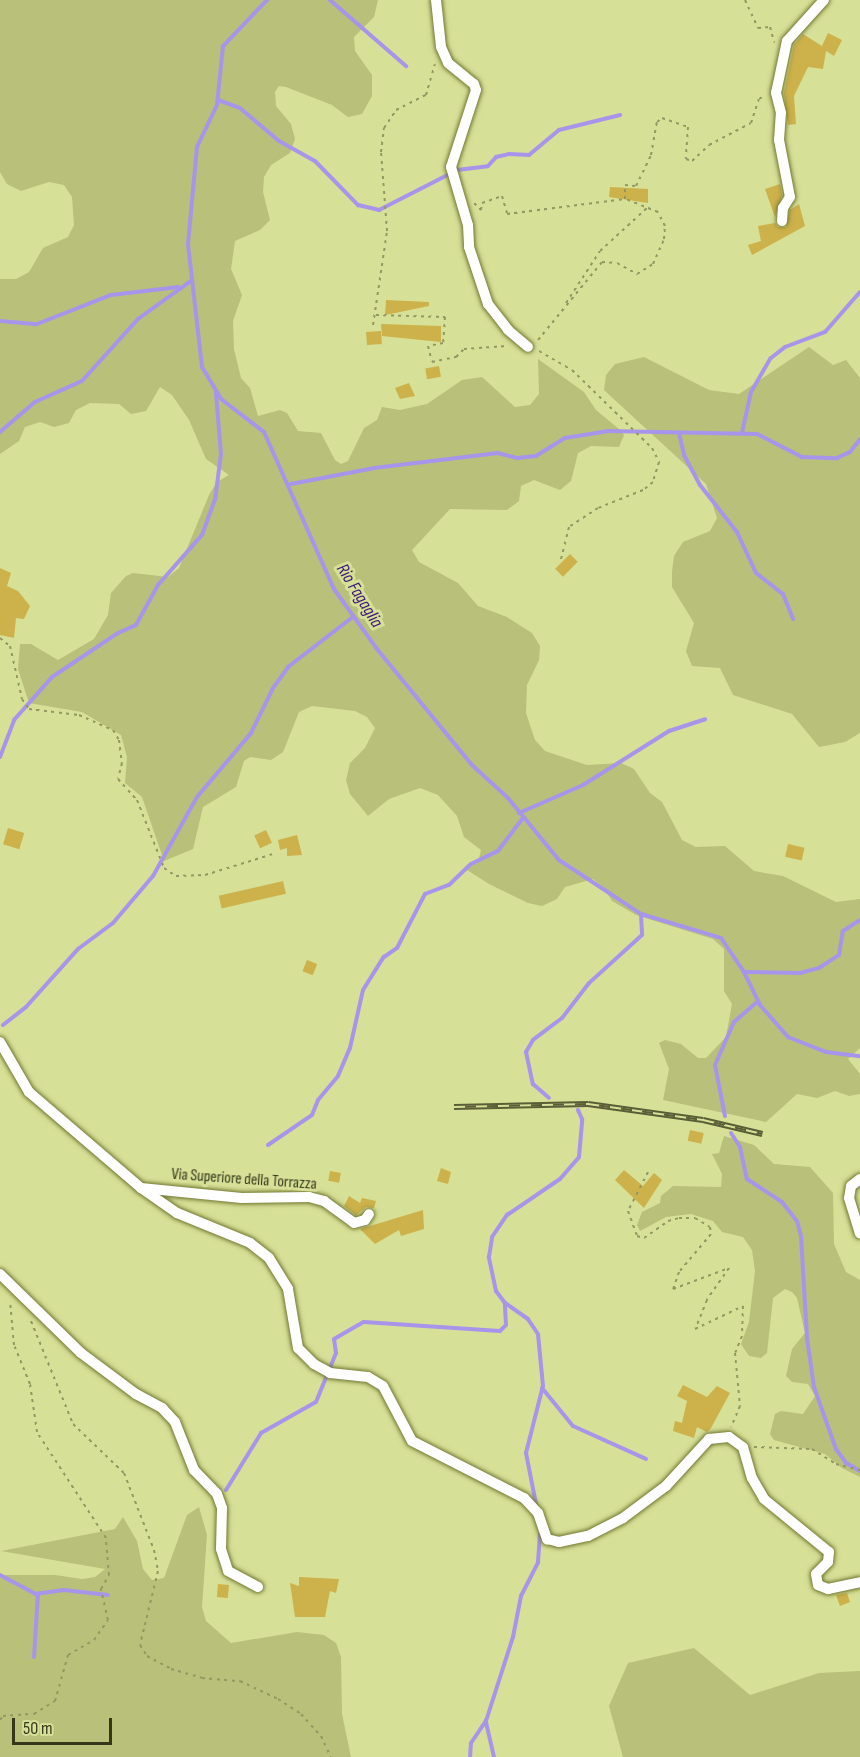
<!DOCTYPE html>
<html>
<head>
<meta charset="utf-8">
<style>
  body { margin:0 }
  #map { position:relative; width:860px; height:1757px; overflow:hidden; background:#d7e097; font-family:"Sofia Sans Condensed",sans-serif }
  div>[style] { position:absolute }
  .green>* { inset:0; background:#b8c079 }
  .stream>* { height:4px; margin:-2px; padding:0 2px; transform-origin:2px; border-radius:2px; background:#a894eb }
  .building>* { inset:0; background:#cdb14a; transform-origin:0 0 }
  .path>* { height:2px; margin-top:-1px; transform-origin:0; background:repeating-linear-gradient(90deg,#929862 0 3px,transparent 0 7.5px) }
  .roads { filter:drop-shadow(0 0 2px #727831) drop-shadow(0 0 2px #727831) }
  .minor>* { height:10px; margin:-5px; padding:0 5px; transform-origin:5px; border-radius:5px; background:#fff }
  .rail>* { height:6px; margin-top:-3px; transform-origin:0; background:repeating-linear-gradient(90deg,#d7e097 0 11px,#5a5e37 0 22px); box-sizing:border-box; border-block:2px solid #5a5e37 }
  span { translate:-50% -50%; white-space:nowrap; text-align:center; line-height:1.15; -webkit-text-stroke:6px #d7e097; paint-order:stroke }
  .street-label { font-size:16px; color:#34371a }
  .water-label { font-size:18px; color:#3d167a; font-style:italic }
  .scale { position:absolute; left:12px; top:1718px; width:100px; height:27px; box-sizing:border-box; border:3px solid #34371a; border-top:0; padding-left:8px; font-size:18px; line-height:21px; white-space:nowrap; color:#34371a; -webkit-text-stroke:4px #d7e097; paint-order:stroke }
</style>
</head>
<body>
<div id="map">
  <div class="green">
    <div style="clip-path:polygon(0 0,378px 0,374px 17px,354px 37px,355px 51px,372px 75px,372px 96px,362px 114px,348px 117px,332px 105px,286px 87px,279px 86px,275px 92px,276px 106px,291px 124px,295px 139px,290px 153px,271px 165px,264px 177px,263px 192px,270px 220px,260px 230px,235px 241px,231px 269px,242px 295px,233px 321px,234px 349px,241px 378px,250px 388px,258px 416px,280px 410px,287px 413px,298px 431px,321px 433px,335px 460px,341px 464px,348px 461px,364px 428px,377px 420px,382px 407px,400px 410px,427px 404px,462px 380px,482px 377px,515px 407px,530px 405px,539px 394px,538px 359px,584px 392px,596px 410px,619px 429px,624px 435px,619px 447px,591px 446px,578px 453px,571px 481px,560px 490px,534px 480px,521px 486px,519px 501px,507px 510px,450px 509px,412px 550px,419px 562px,458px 583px,478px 606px,507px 617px,532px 633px,540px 646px,539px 660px,527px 685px,526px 713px,535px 740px,545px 751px,587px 765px,621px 763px,634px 769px,650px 793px,662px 802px,682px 840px,696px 847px,725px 846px,754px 871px,783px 876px,836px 902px,860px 899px,860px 1048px,848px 1059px,860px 1074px,860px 1094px,849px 1096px,835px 1091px,817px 1098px,797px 1094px,766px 1122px,663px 1100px,669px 1069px,659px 1043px,665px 1040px,681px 1044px,698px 1058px,706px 1058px,726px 1037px,732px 1004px,724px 991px,724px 949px,713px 939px,636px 915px,612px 901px,604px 888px,593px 879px,565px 887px,557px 899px,542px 906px,528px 903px,489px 884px,464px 868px,478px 863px,481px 850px,464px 837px,457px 816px,438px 795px,420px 788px,389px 799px,368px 816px,350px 794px,346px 780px,350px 763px,365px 748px,375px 728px,367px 717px,355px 711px,312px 706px,299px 712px,283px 752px,271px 760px,250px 757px,244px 761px,236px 787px,203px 807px,193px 849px,164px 861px,142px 797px,125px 783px,127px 757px,121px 735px,82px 712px,29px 703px,18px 669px,20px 644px,31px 644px,58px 660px,94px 639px,108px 615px,111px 593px,126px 576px,133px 573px,168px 577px,179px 568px,209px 495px,217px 482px,229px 475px,206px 459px,189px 420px,172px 395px,160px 387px,146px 411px,131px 414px,119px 404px,90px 403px,76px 410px,69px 423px,54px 427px,40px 422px,25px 427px,19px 441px,0 454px,0 279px,16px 279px,29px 272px,43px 248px,68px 237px,74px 225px,72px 197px,64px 185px,49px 182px,21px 191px,7px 184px,0 172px)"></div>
    <div style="clip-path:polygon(809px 347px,833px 365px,846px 360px,860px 378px,860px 733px,845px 742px,819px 747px,792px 714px,733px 695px,720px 668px,692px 666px,686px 651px,694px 623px,672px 587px,672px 572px,674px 556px,683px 542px,710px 531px,717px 518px,706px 484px,604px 390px,606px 375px,615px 364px,644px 357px,709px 390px,739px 394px)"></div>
    <div style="clip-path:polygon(724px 1136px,754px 1145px,774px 1164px,810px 1167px,833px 1193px,834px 1244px,846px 1272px,860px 1280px,860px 1477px,842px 1468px,825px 1454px,774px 1440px,770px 1434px,775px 1414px,781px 1411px,803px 1414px,815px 1396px,808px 1384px,792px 1382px,786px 1376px,792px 1349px,805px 1333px,797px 1298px,792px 1292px,785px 1289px,773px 1298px,767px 1353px,761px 1358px,749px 1356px,741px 1344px,749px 1322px,755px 1271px,752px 1250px,743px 1237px,722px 1232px,713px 1221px,691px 1214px,666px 1217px,640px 1231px,637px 1225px,642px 1212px,660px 1203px,661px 1196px,673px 1186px,721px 1187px,722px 1174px,712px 1154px,719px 1153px)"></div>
    <div style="clip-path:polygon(199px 1507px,207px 1535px,202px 1607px,206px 1621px,231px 1643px,297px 1632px,324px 1635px,336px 1643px,341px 1657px,342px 1714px,351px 1757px,0 1757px,0 1575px,55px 1575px,82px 1579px,95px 1577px,105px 1569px,1px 1551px,115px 1529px,123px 1517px,137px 1541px,143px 1569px,152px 1580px,164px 1578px,187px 1515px)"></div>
    <div style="clip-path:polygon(694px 1648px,750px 1695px,819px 1673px,860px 1671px,860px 1757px,623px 1757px,609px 1706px,628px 1663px)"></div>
  </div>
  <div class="stream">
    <div style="left:267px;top:0;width:64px;rotate:133.7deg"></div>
    <div style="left:223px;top:46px;width:59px;rotate:95.8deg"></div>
    <div style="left:217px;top:105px;width:47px;rotate:115.5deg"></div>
    <div style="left:197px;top:147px;width:97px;rotate:95.3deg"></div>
    <div style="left:188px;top:244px;width:124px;rotate:83.5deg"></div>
    <div style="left:202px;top:367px;width:37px;rotate:59deg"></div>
    <div style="left:221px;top:399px;width:54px;rotate:37.5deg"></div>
    <div style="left:264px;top:432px;width:172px;rotate:66deg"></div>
    <div style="left:334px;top:589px;width:74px;rotate:54.4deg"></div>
    <div style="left:377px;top:649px;width:150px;rotate:50.7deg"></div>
    <div style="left:472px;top:765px;width:49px;rotate:42.5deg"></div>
    <div style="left:508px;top:798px;width:80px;rotate:50.6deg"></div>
    <div style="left:559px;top:860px;width:98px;rotate:33.4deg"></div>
    <div style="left:641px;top:914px;width:21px;rotate:87deg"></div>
    <div style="left:642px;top:935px;width:72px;rotate:137.8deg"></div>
    <div style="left:589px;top:983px;width:44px;rotate:127.6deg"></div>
    <div style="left:562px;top:1018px;width:36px;rotate:143deg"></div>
    <div style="left:533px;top:1040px;width:14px;rotate:120deg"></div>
    <div style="left:526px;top:1052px;width:33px;rotate:78deg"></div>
    <div style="left:533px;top:1084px;width:21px;rotate:41deg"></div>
    <div style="left:330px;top:0;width:101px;rotate:41deg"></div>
    <div style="left:218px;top:100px;width:23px;rotate:20deg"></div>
    <div style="left:240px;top:108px;width:51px;rotate:40.2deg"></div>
    <div style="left:279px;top:141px;width:41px;rotate:29.1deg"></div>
    <div style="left:315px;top:161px;width:62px;rotate:45.7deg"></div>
    <div style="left:358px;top:205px;width:22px;rotate:13deg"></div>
    <div style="left:379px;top:210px;width:88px;rotate:-27.1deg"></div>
    <div style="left:457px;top:170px;width:31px;rotate:-7deg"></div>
    <div style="left:488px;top:166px;width:12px;rotate:-48deg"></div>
    <div style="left:496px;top:157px;width:13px;rotate:-13deg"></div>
    <div style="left:509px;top:154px;width:20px;rotate:3deg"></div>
    <div style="left:529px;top:155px;width:39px;rotate:-40deg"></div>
    <div style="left:559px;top:130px;width:63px;rotate:-13.8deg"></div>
    <div style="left:0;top:321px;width:37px;rotate:5deg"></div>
    <div style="left:37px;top:324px;width:79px;rotate:-21.4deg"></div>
    <div style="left:111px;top:295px;width:68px;rotate:-6.7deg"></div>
    <div style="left:0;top:432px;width:46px;rotate:-40.6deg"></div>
    <div style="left:35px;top:402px;width:51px;rotate:-24.1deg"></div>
    <div style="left:82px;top:381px;width:84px;rotate:-47.9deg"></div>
    <div style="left:138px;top:319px;width:67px;rotate:-35.8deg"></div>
    <div style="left:679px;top:433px;width:23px;rotate:77deg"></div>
    <div style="left:684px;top:455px;width:34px;rotate:62deg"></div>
    <div style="left:700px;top:485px;width:60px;rotate:51.8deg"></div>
    <div style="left:737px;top:532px;width:45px;rotate:65.1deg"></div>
    <div style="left:756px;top:573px;width:34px;rotate:38deg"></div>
    <div style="left:783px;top:594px;width:27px;rotate:68deg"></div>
    <div style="left:742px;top:433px;width:42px;rotate:-77.6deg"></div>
    <div style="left:751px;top:392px;width:39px;rotate:-60deg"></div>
    <div style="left:771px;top:358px;width:18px;rotate:-38deg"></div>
    <div style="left:785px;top:347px;width:43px;rotate:-20.6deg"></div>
    <div style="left:825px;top:332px;width:53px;rotate:-48.8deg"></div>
    <div style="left:291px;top:484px;width:85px;rotate:-10.9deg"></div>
    <div style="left:374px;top:468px;width:125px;rotate:-6.9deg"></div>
    <div style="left:498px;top:453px;width:20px;rotate:15deg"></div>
    <div style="left:517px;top:458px;width:19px;rotate:-6deg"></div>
    <div style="left:536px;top:456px;width:34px;rotate:-32deg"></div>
    <div style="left:565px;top:438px;width:44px;rotate:-9.2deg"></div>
    <div style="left:608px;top:431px;width:149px;rotate:1.2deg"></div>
    <div style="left:757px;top:434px;width:51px;rotate:27.1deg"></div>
    <div style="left:802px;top:457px;width:35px;rotate:2deg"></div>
    <div style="left:837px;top:458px;width:14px;rotate:-25deg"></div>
    <div style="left:850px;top:452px;width:16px;rotate:-52deg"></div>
    <div style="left:0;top:757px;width:40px;rotate:-69deg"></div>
    <div style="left:14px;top:720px;width:57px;rotate:-48.5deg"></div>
    <div style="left:52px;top:677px;width:79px;rotate:-33.7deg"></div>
    <div style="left:118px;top:633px;width:20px;rotate:-24deg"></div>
    <div style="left:136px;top:625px;width:46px;rotate:-61.2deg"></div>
    <div style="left:158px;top:585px;width:67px;rotate:-48.7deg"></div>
    <div style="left:202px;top:535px;width:37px;rotate:-70deg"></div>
    <div style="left:215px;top:500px;width:46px;rotate:-82.6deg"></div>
    <div style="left:221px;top:454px;width:61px;rotate:-94.7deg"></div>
    <div style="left:519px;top:813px;width:70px;rotate:-23.6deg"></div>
    <div style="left:583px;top:785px;width:102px;rotate:-32.1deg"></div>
    <div style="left:669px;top:731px;width:38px;rotate:-18deg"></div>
    <div style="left:641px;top:914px;width:84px;rotate:16.7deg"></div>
    <div style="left:721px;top:938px;width:41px;rotate:55.9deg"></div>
    <div style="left:744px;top:972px;width:37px;rotate:64deg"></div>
    <div style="left:760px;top:1005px;width:43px;rotate:48.8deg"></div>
    <div style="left:788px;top:1037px;width:41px;rotate:21.5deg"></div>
    <div style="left:826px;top:1052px;width:34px;rotate:7deg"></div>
    <div style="left:745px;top:972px;width:55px;rotate:1deg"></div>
    <div style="left:800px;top:973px;width:20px;rotate:-15deg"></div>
    <div style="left:819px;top:968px;width:24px;rotate:-33deg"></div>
    <div style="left:839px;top:955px;width:24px;rotate:-81deg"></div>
    <div style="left:843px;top:931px;width:20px;rotate:-33deg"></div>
    <div style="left:3px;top:1025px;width:29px;rotate:-38deg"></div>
    <div style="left:26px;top:1007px;width:78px;rotate:-48.1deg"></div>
    <div style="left:78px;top:949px;width:44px;rotate:-36.6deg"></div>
    <div style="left:113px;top:923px;width:62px;rotate:-49.6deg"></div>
    <div style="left:153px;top:876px;width:90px;rotate:-60.9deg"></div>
    <div style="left:197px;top:797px;width:84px;rotate:-49.8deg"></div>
    <div style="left:251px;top:733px;width:50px;rotate:-63.9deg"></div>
    <div style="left:273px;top:688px;width:26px;rotate:-54deg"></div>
    <div style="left:288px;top:667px;width:83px;rotate:-37.7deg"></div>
    <div style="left:725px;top:1116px;width:52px;rotate:-101.1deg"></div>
    <div style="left:715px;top:1065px;width:47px;rotate:-66.2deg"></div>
    <div style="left:734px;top:1022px;width:32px;rotate:-41deg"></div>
    <div style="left:731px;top:1133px;width:17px;rotate:57deg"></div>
    <div style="left:740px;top:1147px;width:33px;rotate:78deg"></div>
    <div style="left:747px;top:1179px;width:42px;rotate:33.3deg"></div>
    <div style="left:782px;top:1202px;width:24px;rotate:52deg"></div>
    <div style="left:797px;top:1221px;width:16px;rotate:75deg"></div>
    <div style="left:801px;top:1236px;width:102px;rotate:86.6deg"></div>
    <div style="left:807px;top:1338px;width:49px;rotate:81.9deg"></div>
    <div style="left:814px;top:1387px;width:66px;rotate:70.5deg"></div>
    <div style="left:836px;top:1449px;width:17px;rotate:54deg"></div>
    <div style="left:846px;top:1463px;width:16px;rotate:30deg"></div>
    <div style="left:268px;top:1145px;width:53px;rotate:-34.3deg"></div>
    <div style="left:312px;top:1115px;width:16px;rotate:-68deg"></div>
    <div style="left:318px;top:1100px;width:31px;rotate:-50deg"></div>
    <div style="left:338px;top:1076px;width:30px;rotate:-67deg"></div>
    <div style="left:350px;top:1048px;width:59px;rotate:-77.4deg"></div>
    <div style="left:363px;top:990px;width:39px;rotate:-58deg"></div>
    <div style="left:384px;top:957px;width:16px;rotate:-35deg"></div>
    <div style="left:397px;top:948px;width:61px;rotate:-62.6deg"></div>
    <div style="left:425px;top:894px;width:26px;rotate:-21deg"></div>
    <div style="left:449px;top:885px;width:30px;rotate:-44deg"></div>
    <div style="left:471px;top:864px;width:30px;rotate:-26deg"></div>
    <div style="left:498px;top:851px;width:40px;rotate:-53deg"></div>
    <div style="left:542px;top:1388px;width:49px;rotate:50.8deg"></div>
    <div style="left:573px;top:1426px;width:80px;rotate:24.3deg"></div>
    <div style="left:226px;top:1490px;width:67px;rotate:-58.4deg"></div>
    <div style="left:261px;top:1433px;width:63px;rotate:-29.4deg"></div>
    <div style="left:316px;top:1402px;width:53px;rotate:-67.8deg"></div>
    <div style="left:336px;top:1353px;width:14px;rotate:-98deg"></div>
    <div style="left:334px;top:1339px;width:34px;rotate:-30deg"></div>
    <div style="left:364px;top:1322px;width:136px;rotate:3.8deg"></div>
    <div style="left:500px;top:1331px;width:8px;rotate:-45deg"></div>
    <div style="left:506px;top:1325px;width:22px;rotate:-93deg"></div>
    <div style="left:537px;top:1509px;width:57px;rotate:-101.1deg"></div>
    <div style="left:526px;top:1453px;width:69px;rotate:-75.8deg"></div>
    <div style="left:543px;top:1386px;width:52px;rotate:-95.5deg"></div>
    <div style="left:538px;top:1334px;width:18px;rotate:-124deg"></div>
    <div style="left:528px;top:1319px;width:28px;rotate:-145deg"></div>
    <div style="left:505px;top:1303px;width:15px;rotate:-127deg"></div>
    <div style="left:496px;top:1291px;width:35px;rotate:-102deg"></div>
    <div style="left:489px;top:1257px;width:20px;rotate:-81deg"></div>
    <div style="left:492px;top:1237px;width:27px;rotate:-56deg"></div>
    <div style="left:507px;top:1215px;width:64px;rotate:-34.2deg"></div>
    <div style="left:560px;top:1179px;width:29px;rotate:-49deg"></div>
    <div style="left:579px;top:1157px;width:38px;rotate:-85deg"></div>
    <div style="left:582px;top:1119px;width:10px;rotate:-114deg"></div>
    <div style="left:0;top:1575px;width:40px;rotate:28deg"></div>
    <div style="left:35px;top:1594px;width:29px;rotate:-8deg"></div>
    <div style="left:64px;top:1590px;width:44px;rotate:6.5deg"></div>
    <div style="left:34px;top:1657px;width:63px;rotate:-86.4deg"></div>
    <div style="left:470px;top:1757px;width:14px;rotate:-86deg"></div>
    <div style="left:471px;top:1743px;width:27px;rotate:-56deg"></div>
    <div style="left:494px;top:1757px;width:37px;rotate:-103deg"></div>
    <div style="left:486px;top:1721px;width:88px;rotate:-72.2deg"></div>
    <div style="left:513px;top:1637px;width:42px;rotate:-79deg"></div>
    <div style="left:521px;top:1596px;width:38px;rotate:-63deg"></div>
    <div style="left:538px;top:1562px;width:28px;rotate:-86deg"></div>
  </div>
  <div class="building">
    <div style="clip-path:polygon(828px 33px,842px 40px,834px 56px,826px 51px,823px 69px,808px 67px,794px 96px,796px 124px,788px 125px,784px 93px,794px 45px,803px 34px,822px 46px)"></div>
    <div style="clip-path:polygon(780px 184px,782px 195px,775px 217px,765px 189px)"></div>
    <div style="clip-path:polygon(610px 187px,648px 189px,648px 203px,609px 197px)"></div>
    <div style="clip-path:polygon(799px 204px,805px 226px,752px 255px,748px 245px,761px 241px,758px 226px,775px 223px,778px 227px,786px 227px,790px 210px)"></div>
    <div style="clip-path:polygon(386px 300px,429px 302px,429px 306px,385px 315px)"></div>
    <div style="clip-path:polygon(381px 324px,441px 326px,441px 342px,382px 336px)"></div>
    <div style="left:381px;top:331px;width:13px;height:15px;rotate:86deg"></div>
    <div style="left:439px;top:366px;width:11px;height:14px;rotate:80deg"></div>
    <div style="clip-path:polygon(409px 383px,415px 396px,400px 399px,395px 388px)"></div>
    <div style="left:570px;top:554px;width:11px;height:21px;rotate:45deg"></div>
    <div style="clip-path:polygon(0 568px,11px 573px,7px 586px,18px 591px,30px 606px,24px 619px,16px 618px,14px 638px,0 635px)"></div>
    <div style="left:8px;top:828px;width:17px;height:17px;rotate:17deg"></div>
    <div style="left:266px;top:830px;width:14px;height:13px;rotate:65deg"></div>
    <div style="clip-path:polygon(297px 835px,302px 855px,287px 856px,287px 848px,280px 850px,278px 840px)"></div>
    <div style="left:788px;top:844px;width:17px;height:13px;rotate:13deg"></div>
    <div style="left:283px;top:881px;width:13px;height:66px;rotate:77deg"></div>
    <div style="left:307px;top:960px;width:11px;height:12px;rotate:22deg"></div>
    <div style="left:690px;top:1130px;width:14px;height:11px;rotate:12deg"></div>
    <div style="clip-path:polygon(441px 1168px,451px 1172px,448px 1184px,437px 1181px)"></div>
    <div style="clip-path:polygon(624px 1170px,643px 1186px,654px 1173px,662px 1180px,644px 1208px,615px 1180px)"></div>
    <div style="left:330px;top:1171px;width:11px;height:10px;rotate:10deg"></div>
    <div style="clip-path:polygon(285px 1181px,314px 1182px,313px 1190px,285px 1190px)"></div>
    <div style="clip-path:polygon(349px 1196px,360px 1203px,362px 1198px,376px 1201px,374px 1208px,366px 1207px,356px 1215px,344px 1206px)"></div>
    <div style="clip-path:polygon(423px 1210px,424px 1229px,401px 1236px,399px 1230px,375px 1244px,360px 1229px)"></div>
    <div style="clip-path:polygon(683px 1385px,707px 1397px,717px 1386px,730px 1393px,711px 1428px,707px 1432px,697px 1427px,694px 1438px,673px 1431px,675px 1421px,682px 1423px,687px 1401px,677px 1396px)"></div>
    <div style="clip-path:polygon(299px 1577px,339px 1579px,336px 1593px,330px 1591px,325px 1617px,295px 1617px,290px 1583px,299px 1586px)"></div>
    <div style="left:218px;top:1584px;width:11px;height:13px;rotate:5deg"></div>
    <div style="clip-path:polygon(847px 1593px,850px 1602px,840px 1606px,836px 1595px)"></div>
  </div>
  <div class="path">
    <div style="left:745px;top:0;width:31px;rotate:65deg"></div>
    <div style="left:758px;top:28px;width:12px;rotate:-5deg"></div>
    <div style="left:770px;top:27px;width:16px;rotate:75deg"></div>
    <div style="left:474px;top:203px;width:10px;rotate:45deg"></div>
    <div style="left:481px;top:210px;width:7px;rotate:-82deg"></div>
    <div style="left:482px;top:203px;width:21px;rotate:-19deg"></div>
    <div style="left:502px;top:196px;width:19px;rotate:74deg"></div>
    <div style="left:507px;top:214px;width:119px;rotate:-7.2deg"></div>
    <div style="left:566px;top:303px;width:62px;rotate:-56.8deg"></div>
    <div style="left:600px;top:251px;width:64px;rotate:-42.5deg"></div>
    <div style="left:376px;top:315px;width:69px;rotate:1.7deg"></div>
    <div style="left:445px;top:317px;width:26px;rotate:94deg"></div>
    <div style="left:443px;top:343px;width:15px;rotate:169deg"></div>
    <div style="left:428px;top:346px;width:16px;rotate:76deg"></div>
    <div style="left:432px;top:362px;width:25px;rotate:-12deg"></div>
    <div style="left:456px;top:357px;width:11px;rotate:-45deg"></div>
    <div style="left:464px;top:349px;width:43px;rotate:-4deg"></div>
    <div style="left:373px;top:325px;width:95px;rotate:-81.5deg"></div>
    <div style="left:387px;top:231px;width:79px;rotate:-94.3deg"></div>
    <div style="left:381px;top:152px;width:24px;rotate:-83deg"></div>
    <div style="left:384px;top:128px;width:22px;rotate:-56deg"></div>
    <div style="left:396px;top:110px;width:34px;rotate:-27deg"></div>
    <div style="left:426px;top:95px;width:32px;rotate:-74deg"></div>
    <div style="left:538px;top:340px;width:101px;rotate:-50.6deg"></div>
    <div style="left:602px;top:262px;width:15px;rotate:4deg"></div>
    <div style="left:617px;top:263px;width:23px;rotate:29deg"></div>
    <div style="left:637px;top:274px;width:19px;rotate:-32deg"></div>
    <div style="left:653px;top:264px;width:27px;rotate:-66deg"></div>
    <div style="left:664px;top:239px;width:13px;rotate:-86deg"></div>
    <div style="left:665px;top:226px;width:16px;rotate:-117deg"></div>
    <div style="left:658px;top:212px;width:35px;rotate:-158deg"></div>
    <div style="left:625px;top:199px;width:14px;rotate:-90deg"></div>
    <div style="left:625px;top:185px;width:11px;rotate:5deg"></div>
    <div style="left:636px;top:186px;width:34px;rotate:-64deg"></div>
    <div style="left:651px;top:155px;width:34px;rotate:-80deg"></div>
    <div style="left:657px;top:122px;width:6px;rotate:-39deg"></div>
    <div style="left:662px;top:118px;width:28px;rotate:19deg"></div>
    <div style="left:688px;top:127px;width:32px;rotate:94deg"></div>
    <div style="left:686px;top:159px;width:6px;rotate:18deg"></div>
    <div style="left:692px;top:161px;width:23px;rotate:-43deg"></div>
    <div style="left:709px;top:145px;width:47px;rotate:-27.6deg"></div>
    <div style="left:751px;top:123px;width:25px;rotate:-72deg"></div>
    <div style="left:759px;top:99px;width:6px;rotate:-31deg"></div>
    <div style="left:539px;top:351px;width:38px;rotate:30deg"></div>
    <div style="left:572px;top:370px;width:112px;rotate:44.3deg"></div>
    <div style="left:652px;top:448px;width:16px;rotate:63deg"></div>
    <div style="left:659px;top:462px;width:21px;rotate:107deg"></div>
    <div style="left:653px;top:482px;width:13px;rotate:141deg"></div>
    <div style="left:643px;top:490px;width:48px;rotate:158.2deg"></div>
    <div style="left:598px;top:508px;width:35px;rotate:147deg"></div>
    <div style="left:569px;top:527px;width:34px;rotate:104deg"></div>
    <div style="left:0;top:638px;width:13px;rotate:39deg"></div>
    <div style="left:10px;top:646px;width:54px;rotate:77.2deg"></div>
    <div style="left:22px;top:699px;width:12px;rotate:55deg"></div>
    <div style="left:29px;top:709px;width:50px;rotate:6.8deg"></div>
    <div style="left:79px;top:715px;width:37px;rotate:24deg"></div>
    <div style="left:113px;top:730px;width:12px;rotate:59deg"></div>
    <div style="left:119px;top:740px;width:23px;rotate:83deg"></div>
    <div style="left:122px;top:763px;width:16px;rotate:104deg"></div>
    <div style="left:118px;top:779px;width:28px;rotate:48deg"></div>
    <div style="left:137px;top:800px;width:73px;rotate:68.3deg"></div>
    <div style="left:164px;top:868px;width:14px;rotate:34deg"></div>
    <div style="left:176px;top:876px;width:29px;rotate:-2deg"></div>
    <div style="left:205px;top:875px;width:74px;rotate:-17.2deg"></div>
    <div style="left:648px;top:1172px;width:44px;rotate:117.1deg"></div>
    <div style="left:628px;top:1211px;width:27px;rotate:70deg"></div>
    <div style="left:637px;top:1236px;width:7px;rotate:16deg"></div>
    <div style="left:644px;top:1238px;width:29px;rotate:-35deg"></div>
    <div style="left:668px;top:1221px;width:11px;rotate:-15deg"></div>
    <div style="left:679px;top:1218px;width:16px"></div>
    <div style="left:695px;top:1218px;width:17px;rotate:31deg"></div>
    <div style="left:710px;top:1227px;width:7px;rotate:82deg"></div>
    <div style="left:711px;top:1234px;width:50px;rotate:130.1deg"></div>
    <div style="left:679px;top:1272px;width:18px;rotate:109deg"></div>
    <div style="left:673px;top:1289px;width:60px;rotate:-20.6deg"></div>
    <div style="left:729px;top:1268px;width:39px;rotate:125deg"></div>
    <div style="left:707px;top:1300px;width:31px;rotate:112deg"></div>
    <div style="left:695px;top:1329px;width:53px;rotate:-25.6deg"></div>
    <div style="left:743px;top:1306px;width:30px;rotate:92deg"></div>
    <div style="left:742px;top:1336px;width:18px;rotate:112deg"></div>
    <div style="left:735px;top:1353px;width:53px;rotate:84.6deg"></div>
    <div style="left:740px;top:1406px;width:23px;rotate:113deg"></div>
    <div style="left:31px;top:1321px;width:111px;rotate:67.8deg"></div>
    <div style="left:73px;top:1424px;width:71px;rotate:43.9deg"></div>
    <div style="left:124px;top:1473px;width:83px;rotate:68.7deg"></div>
    <div style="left:154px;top:1550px;width:21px;rotate:79deg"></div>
    <div style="left:158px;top:1571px;width:76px;rotate:103.7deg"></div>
    <div style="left:140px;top:1645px;width:13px;rotate:58deg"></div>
    <div style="left:147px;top:1656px;width:27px;rotate:28deg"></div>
    <div style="left:171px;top:1669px;width:32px;rotate:16deg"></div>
    <div style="left:202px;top:1678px;width:38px;rotate:5deg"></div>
    <div style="left:240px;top:1681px;width:42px;rotate:25.3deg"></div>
    <div style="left:278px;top:1699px;width:27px;rotate:33deg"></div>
    <div style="left:301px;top:1714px;width:30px;rotate:48deg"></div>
    <div style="left:321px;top:1736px;width:23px;rotate:65deg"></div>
    <div style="left:754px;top:1447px;width:58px;rotate:2deg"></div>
    <div style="left:812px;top:1449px;width:28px;rotate:32deg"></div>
    <div style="left:836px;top:1464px;width:25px;rotate:14deg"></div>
    <div style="left:0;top:1720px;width:5px;rotate:-53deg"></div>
    <div style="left:3px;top:1716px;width:31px;rotate:-4deg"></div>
    <div style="left:34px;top:1714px;width:25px;rotate:-32deg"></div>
    <div style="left:55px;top:1701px;width:48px;rotate:-74.2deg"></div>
    <div style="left:68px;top:1655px;width:30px;rotate:-30deg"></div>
    <div style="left:94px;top:1640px;width:24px;rotate:-55deg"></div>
    <div style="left:108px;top:1620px;width:32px;rotate:-103deg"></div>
    <div style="left:101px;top:1589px;width:16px;rotate:-60deg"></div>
    <div style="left:109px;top:1575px;width:37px;rotate:-95deg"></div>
    <div style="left:106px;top:1538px;width:126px;rotate:-123.1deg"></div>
    <div style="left:37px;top:1432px;width:49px;rotate:-98.3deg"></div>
    <div style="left:30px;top:1384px;width:42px;rotate:-112.3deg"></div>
    <div style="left:14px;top:1345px;width:44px;rotate:-95.2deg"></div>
  </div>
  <div class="roads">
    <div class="minor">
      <div style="left:436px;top:0;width:47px;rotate:83.9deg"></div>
      <div style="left:441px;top:47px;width:17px;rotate:66deg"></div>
      <div style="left:448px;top:63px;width:33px;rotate:39deg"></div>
      <div style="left:474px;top:84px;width:6px;rotate:72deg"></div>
      <div style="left:476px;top:90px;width:81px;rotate:108deg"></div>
      <div style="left:451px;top:167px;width:60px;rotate:73.7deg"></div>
      <div style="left:468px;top:225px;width:22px;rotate:87deg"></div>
      <div style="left:469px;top:247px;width:60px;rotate:71.6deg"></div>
      <div style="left:488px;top:304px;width:33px;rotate:52deg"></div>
      <div style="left:508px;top:330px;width:26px;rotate:40deg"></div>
      <div style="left:782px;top:221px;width:13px;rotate:-86deg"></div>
      <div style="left:783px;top:208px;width:13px;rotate:-58deg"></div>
      <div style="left:790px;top:197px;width:58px;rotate:-100.9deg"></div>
      <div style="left:779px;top:140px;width:27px;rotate:-86deg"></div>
      <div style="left:781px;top:113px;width:21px;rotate:-104deg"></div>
      <div style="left:776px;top:93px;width:53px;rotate:-78.1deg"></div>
      <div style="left:787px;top:41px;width:55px;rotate:-47.9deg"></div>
      <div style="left:0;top:1042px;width:58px;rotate:59.9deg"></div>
      <div style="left:29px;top:1092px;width:148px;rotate:40.6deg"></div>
      <div style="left:141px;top:1188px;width:44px;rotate:34.8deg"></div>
      <div style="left:177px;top:1213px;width:79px;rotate:22.3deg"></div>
      <div style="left:250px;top:1243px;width:24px;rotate:38deg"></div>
      <div style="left:269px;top:1258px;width:36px;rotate:58deg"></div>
      <div style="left:288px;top:1289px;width:60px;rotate:80.4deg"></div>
      <div style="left:298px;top:1348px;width:23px;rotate:45deg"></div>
      <div style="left:314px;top:1364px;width:18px;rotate:29deg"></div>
      <div style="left:330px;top:1373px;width:38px;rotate:6deg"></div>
      <div style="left:368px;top:1377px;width:17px;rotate:31deg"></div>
      <div style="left:383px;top:1386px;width:62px;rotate:62.2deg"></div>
      <div style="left:412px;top:1441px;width:126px;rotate:27deg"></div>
      <div style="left:524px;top:1498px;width:21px;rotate:47deg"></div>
      <div style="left:538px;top:1513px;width:28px;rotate:71deg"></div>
      <div style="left:547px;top:1539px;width:12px;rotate:14deg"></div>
      <div style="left:559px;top:1542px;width:30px;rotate:-12deg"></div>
      <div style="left:588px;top:1536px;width:39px;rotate:-27deg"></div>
      <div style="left:623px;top:1518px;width:54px;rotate:-36.7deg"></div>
      <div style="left:666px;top:1486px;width:64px;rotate:-47.5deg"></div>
      <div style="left:709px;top:1439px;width:20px;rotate:-6deg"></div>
      <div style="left:729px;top:1437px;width:17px;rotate:36deg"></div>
      <div style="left:743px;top:1447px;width:32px;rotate:74deg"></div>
      <div style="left:752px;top:1478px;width:24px;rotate:60deg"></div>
      <div style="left:764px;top:1499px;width:84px;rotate:39.2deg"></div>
      <div style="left:829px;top:1552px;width:10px;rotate:96deg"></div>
      <div style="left:828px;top:1562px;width:17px;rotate:135deg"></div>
      <div style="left:816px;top:1574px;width:11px;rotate:80deg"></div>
      <div style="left:818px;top:1585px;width:11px;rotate:22deg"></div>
      <div style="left:828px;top:1589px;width:33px;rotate:-12deg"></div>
      <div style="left:860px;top:1179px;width:11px;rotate:142deg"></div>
      <div style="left:851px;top:1186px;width:12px;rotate:99deg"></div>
      <div style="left:849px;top:1198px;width:37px;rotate:73deg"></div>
      <div style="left:141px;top:1188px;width:101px;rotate:5.7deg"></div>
      <div style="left:242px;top:1198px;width:67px;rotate:-0.9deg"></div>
      <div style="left:309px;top:1197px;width:16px;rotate:15deg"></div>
      <div style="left:324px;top:1201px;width:37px;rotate:36deg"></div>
      <div style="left:354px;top:1223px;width:11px;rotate:-15deg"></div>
      <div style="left:365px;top:1220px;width:7px;rotate:-56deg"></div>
      <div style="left:0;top:1274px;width:113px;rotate:44.3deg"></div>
      <div style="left:81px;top:1353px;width:69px;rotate:36.7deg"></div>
      <div style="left:136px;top:1394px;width:30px;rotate:28deg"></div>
      <div style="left:162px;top:1408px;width:19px;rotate:47deg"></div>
      <div style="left:175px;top:1422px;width:52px;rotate:68.4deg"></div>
      <div style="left:194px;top:1470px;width:33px;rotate:46deg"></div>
      <div style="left:217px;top:1494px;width:15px;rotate:70deg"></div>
      <div style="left:222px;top:1508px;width:41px;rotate:91.4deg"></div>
      <div style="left:221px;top:1549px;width:23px;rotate:72deg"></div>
      <div style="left:228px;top:1571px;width:34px;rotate:28deg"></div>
    </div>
  </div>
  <div class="rail">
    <div style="left:454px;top:1107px;width:134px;rotate:-1.3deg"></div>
    <div style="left:588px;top:1104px;width:116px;rotate:7.9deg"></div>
    <div style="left:703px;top:1120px;width:61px;rotate:13.3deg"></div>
  </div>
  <div class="street-label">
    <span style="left:244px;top:1180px;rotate:4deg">Via Superiore della Torrazza</span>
  </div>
  <div class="water-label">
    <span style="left:359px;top:596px;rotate:58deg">Rio Fagaglia</span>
  </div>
  <div class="scale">50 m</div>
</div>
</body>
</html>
